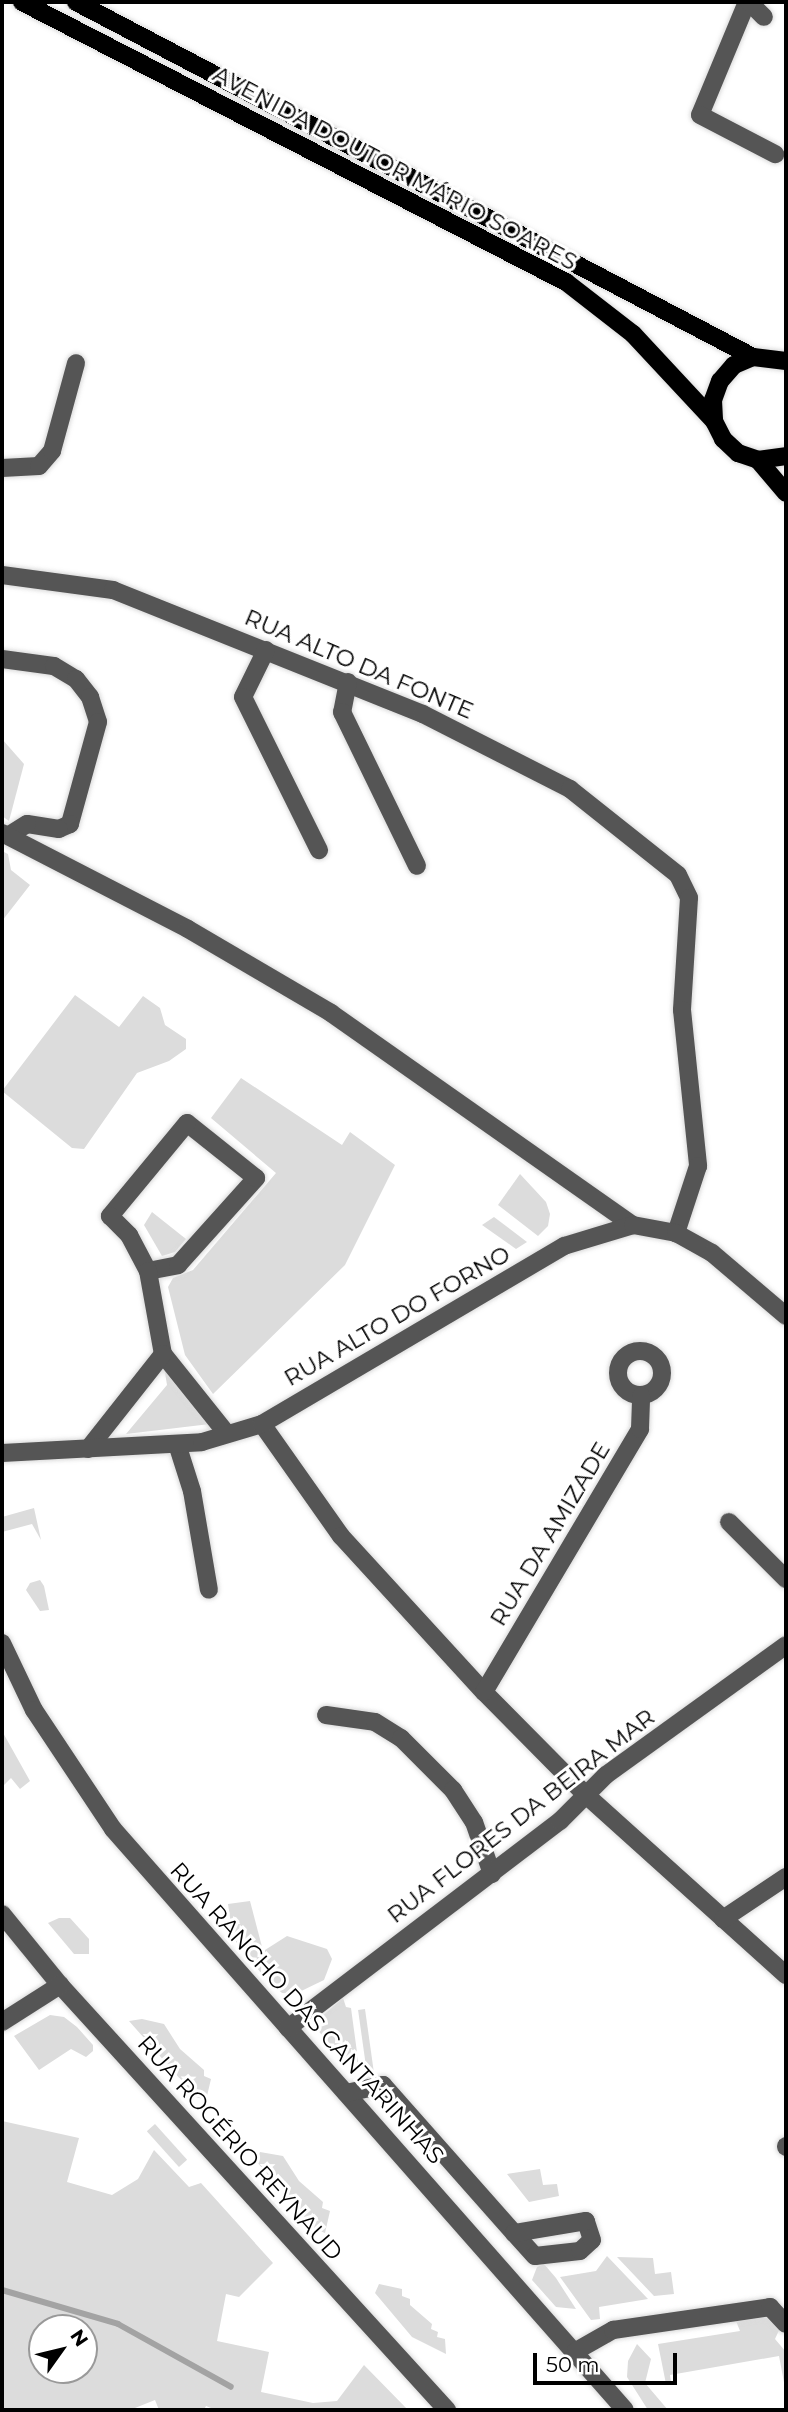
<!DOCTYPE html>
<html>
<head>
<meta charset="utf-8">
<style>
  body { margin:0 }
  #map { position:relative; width:788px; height:2412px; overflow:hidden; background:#fff; font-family:Montserrat,sans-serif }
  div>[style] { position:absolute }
  .green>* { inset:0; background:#dcdcdc; transform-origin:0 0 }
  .stream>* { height:6px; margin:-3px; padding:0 3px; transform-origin:3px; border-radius:3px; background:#a3a3a3 }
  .roads { filter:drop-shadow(0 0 2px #dbdbdb) drop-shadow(0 0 2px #dbdbdb) }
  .minor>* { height:18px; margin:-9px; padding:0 9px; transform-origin:9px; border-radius:9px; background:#555 }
  .minor>.ring { margin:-9px; padding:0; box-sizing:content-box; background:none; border:18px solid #555; border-radius:50% }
  .major>* { height:18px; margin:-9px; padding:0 9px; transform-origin:9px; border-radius:9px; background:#000 }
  span { translate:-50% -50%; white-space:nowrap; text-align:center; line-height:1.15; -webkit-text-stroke:6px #fff; paint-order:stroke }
  .street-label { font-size:23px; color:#000 }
  .frame { position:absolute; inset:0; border:4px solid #000; pointer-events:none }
  .north { position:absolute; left:28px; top:2314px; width:70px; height:70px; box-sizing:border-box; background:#fff; border:2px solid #999; border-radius:50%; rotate:56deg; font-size:19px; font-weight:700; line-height:28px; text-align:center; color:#000 }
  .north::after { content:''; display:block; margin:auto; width:24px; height:32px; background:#000; clip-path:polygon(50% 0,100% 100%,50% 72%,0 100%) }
  .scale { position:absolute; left:533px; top:2353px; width:144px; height:32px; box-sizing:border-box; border:4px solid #000; border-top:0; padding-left:9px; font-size:21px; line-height:24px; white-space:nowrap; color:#000; -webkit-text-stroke:5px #fff; paint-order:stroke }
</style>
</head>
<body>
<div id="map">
  <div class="green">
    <div style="clip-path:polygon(2px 739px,24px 764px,9px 821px,2px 816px)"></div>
    <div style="clip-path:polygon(2px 851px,8px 854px,11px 870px,30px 885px,2px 921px)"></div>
    <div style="clip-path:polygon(75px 995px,119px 1027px,143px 996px,160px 1008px,165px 1025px,186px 1039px,186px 1049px,169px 1061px,137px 1073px,84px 1149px,72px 1148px,2px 1091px)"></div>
    <div style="clip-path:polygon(241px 1078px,342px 1145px,350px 1132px,395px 1165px,345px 1265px,213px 1394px,185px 1355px,168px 1287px,173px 1278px,193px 1270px,276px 1173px,211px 1118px)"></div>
    <div style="clip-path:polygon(520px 1174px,546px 1202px,550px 1214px,548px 1226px,538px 1236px,498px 1205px)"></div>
    <div style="clip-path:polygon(152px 1212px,186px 1239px,175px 1252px,162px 1256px,144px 1225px)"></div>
    <div style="clip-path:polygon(494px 1217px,527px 1242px,516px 1249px,482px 1225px)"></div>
    <div style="clip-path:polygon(164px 1366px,210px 1424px,126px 1434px,167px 1385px)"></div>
    <div style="clip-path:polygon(34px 1508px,41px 1540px,32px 1524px,2px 1532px,2px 1517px)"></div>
    <div style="clip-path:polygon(40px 1580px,44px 1586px,49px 1610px,40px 1611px,26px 1590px,30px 1583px)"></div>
    <div style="clip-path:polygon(2px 1731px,30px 1781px,20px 1789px,11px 1778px,2px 1787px)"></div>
    <div style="clip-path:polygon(250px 1901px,262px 1947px,261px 1973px,233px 1938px,228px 1904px)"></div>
    <div style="clip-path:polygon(59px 1918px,70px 1918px,89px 1939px,89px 1954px,74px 1954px,48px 1923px)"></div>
    <div style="clip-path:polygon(287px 1936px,327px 1949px,332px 1959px,324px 1980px,295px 1994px,282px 1993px,267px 1980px,263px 1968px,265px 1950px)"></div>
    <div style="clip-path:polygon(343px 1998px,346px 2007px,351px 2008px,359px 2067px,340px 2058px,313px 2024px)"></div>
    <div style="left:365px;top:2009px;width:64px;height:7px;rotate:82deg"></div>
    <div style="clip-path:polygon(50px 2015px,64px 2017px,77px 2027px,93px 2045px,93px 2051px,86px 2057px,71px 2049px,39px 2070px,14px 2036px)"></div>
    <div style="clip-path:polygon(142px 2019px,164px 2024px,180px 2049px,204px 2070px,204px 2076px,211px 2079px,206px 2100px,196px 2097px,129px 2021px)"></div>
    <div style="clip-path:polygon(evenodd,2px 2121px,79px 2138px,67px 2182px,112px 2195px,138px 2179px,154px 2150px,189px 2187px,201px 2183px,273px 2263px,239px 2297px,226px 2294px,217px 2341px,269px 2352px,261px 2392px,313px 2403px,337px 2401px,364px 2365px,408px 2410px,216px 2410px,206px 2406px,204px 2410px,159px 2410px,155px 2400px,130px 2410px,2px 2410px,2px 2121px,42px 2328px,84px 2328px,84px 2370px,42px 2370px,42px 2328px)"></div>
    <div style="left:155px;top:2124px;width:48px;height:11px;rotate:48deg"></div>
    <div style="clip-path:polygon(260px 2152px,283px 2156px,299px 2181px,323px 2202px,322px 2208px,330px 2211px,325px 2233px,315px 2229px,256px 2161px)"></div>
    <div style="clip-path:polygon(540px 2169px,543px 2185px,557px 2184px,559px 2196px,529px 2202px,507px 2174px)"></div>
    <div style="clip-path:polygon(607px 2256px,648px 2299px,599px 2307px,600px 2319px,591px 2320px,560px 2277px,596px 2271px)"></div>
    <div style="clip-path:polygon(617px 2257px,653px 2258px,655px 2274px,671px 2272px,674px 2294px,654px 2296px)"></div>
    <div style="clip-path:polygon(544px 2264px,556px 2278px,576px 2309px,556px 2307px,532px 2280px,537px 2267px)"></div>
    <div style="clip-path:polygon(379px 2284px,402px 2289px,402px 2296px,410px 2299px,410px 2305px,432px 2324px,431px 2329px,438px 2332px,437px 2337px,445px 2339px,446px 2354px,412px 2337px,375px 2293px)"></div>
    <div style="clip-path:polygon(769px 2317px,781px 2326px,775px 2339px,786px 2352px,786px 2393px,779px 2356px,670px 2375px,671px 2382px,666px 2384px,658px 2344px,740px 2331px,736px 2321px)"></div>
    <div style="clip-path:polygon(637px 2344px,651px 2359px,645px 2383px,668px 2410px,648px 2410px,627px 2377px,628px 2361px)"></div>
  </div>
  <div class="stream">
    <div style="left:2px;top:2290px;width:121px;rotate:16.3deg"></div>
    <div style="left:118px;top:2324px;width:129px;rotate:29.1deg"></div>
  </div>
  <div class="roads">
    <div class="minor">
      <div style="left:747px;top:2px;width:122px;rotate:112.6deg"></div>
      <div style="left:700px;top:115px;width:85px;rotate:27.5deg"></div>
      <div style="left:749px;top:2px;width:21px;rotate:45deg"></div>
      <div style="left:2px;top:468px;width:37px;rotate:-3deg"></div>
      <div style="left:39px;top:466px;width:20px;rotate:-49deg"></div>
      <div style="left:52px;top:451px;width:91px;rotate:-74.7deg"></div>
      <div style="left:2px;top:575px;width:112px;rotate:7.7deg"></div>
      <div style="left:113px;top:590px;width:334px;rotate:21.8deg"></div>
      <div style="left:423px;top:714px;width:165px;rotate:27deg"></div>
      <div style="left:570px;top:789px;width:138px;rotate:38.5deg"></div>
      <div style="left:678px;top:875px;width:25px;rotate:64deg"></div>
      <div style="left:689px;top:898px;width:112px;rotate:93.6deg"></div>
      <div style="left:682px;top:1010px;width:157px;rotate:84.1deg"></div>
      <div style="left:698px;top:1166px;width:71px;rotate:108.2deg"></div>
      <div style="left:266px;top:650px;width:52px;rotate:116.1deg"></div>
      <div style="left:243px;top:697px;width:171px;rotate:63.6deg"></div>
      <div style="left:2px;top:659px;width:52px;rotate:7.7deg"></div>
      <div style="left:54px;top:666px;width:26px;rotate:31deg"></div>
      <div style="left:76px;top:679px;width:23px;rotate:52deg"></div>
      <div style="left:90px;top:697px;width:26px;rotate:72deg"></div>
      <div style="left:98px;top:722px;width:106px;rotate:105.4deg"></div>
      <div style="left:70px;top:824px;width:12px;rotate:156deg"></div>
      <div style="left:59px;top:829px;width:32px;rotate:-171deg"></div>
      <div style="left:27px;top:824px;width:22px;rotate:148deg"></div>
      <div style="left:348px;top:682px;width:31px;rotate:101deg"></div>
      <div style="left:342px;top:712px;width:171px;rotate:64deg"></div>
      <div style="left:2px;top:833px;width:209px;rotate:27.3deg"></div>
      <div style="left:188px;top:929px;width:166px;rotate:30.4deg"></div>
      <div style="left:331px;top:1013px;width:369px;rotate:35.1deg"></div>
      <div style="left:148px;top:1271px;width:31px;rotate:-11deg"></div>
      <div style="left:178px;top:1265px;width:117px;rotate:-48.1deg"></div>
      <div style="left:256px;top:1178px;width:88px;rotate:-141.4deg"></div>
      <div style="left:187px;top:1123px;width:121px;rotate:129.6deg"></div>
      <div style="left:110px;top:1216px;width:27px;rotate:45deg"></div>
      <div style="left:129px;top:1235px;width:41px;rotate:62.2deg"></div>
      <div style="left:148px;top:1271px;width:84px;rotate:79.8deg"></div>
      <div style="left:163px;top:1354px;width:102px;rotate:51.3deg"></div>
      <div class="ring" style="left:618px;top:1351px;width:26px;height:26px"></div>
      <div style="left:262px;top:1424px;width:137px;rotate:54.8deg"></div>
      <div style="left:341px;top:1536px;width:212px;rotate:47.5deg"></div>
      <div style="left:484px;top:1692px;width:145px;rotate:45.3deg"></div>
      <div style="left:586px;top:1795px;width:269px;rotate:42deg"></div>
      <div style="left:177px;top:1444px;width:49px;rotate:72.3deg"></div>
      <div style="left:192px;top:1491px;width:100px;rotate:80.3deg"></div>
      <div style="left:88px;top:1449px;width:121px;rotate:-51.7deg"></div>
      <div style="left:2px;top:1453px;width:200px;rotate:-3.1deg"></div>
      <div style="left:202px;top:1442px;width:63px;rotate:-16.7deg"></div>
      <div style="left:262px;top:1424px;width:351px;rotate:-30.5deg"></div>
      <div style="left:564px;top:1246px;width:72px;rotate:-16.9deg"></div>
      <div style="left:633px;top:1225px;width:44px;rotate:10.5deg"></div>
      <div style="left:676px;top:1233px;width:41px;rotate:29.1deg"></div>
      <div style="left:712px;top:1253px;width:97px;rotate:40.4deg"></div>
      <div style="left:729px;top:1522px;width:81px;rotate:45deg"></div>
      <div style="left:2px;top:1643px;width:74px;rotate:64.5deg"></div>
      <div style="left:34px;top:1710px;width:143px;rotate:56.4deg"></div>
      <div style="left:113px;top:1829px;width:774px;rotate:48.61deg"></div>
      <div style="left:484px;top:1692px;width:306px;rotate:-59.3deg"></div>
      <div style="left:640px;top:1429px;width:33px;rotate:-88deg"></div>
      <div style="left:326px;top:1715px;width:49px;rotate:8.1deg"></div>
      <div style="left:375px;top:1722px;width:31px;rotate:32deg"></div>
      <div style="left:401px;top:1738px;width:74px;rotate:45deg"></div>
      <div style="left:453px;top:1790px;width:38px;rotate:57deg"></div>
      <div style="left:474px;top:1822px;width:55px;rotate:70.9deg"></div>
      <div style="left:2px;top:1914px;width:92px;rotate:50.8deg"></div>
      <div style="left:60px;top:1985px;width:575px;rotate:47.68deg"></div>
      <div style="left:723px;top:1919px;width:76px;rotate:-33.7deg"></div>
      <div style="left:2px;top:2022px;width:69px;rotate:-32.5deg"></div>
      <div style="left:288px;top:2028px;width:342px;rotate:-37.3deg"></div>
      <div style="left:560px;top:1821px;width:65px;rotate:-45deg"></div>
      <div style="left:606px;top:1775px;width:222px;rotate:-35.8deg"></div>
      <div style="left:346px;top:2093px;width:38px;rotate:-12deg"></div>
      <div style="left:383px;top:2085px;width:198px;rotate:48.5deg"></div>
      <div style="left:514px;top:2233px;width:31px;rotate:48deg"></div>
      <div style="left:535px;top:2256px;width:45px;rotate:-6.3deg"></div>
      <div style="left:580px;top:2251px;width:16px;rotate:-43deg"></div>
      <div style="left:592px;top:2240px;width:20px;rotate:-108deg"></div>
      <div style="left:586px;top:2221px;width:73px;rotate:170.5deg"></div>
      <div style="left:786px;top:2146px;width:1px;rotate:90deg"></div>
      <div style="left:576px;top:2351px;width:43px;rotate:-29.6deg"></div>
      <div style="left:613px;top:2330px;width:159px;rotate:-8.3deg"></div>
      <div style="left:770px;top:2307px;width:23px;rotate:47deg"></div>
    </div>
    <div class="major">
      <div style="left:22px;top:2px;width:612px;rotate:27.24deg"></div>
      <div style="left:566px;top:282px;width:85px;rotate:37.8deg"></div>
      <div style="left:633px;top:334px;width:119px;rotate:47deg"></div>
      <div style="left:76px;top:2px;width:764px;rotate:27.67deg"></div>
      <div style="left:786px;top:361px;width:33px;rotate:-173deg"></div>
      <div style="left:753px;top:357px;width:21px;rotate:157deg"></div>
      <div style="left:734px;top:365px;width:21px;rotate:131deg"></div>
      <div style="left:720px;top:381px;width:20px;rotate:110deg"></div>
      <div style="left:713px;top:400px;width:21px;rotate:87deg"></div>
      <div style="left:714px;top:421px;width:20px;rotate:63deg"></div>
      <div style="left:723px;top:439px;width:21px;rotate:43deg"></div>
      <div style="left:738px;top:453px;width:21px;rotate:19deg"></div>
      <div style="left:758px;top:460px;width:28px;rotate:-8deg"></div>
      <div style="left:758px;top:460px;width:43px;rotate:49.7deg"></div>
    </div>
  </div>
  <div class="street-label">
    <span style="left:395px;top:168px;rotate:28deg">AVENIDA DOUTOR MÁRIO SOARES</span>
    <span style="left:359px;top:664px;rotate:23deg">RUA ALTO DA FONTE</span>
    <span style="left:397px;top:1316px;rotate:-30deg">RUA ALTO DO FORNO</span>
    <span style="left:550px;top:1534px;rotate:-59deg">RUA DA AMIZADE</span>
    <span style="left:521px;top:1816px;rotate:-38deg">RUA FLORES DA BEIRA MAR</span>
    <span style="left:307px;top:2013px;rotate:48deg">RUA RANCHO DAS CANTARINHAS</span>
    <span style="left:240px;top:2148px;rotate:48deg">RUA ROGÉRIO REYNAUD</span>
  </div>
  <div class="frame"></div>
  <div class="north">N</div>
  <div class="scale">50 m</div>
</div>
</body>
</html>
